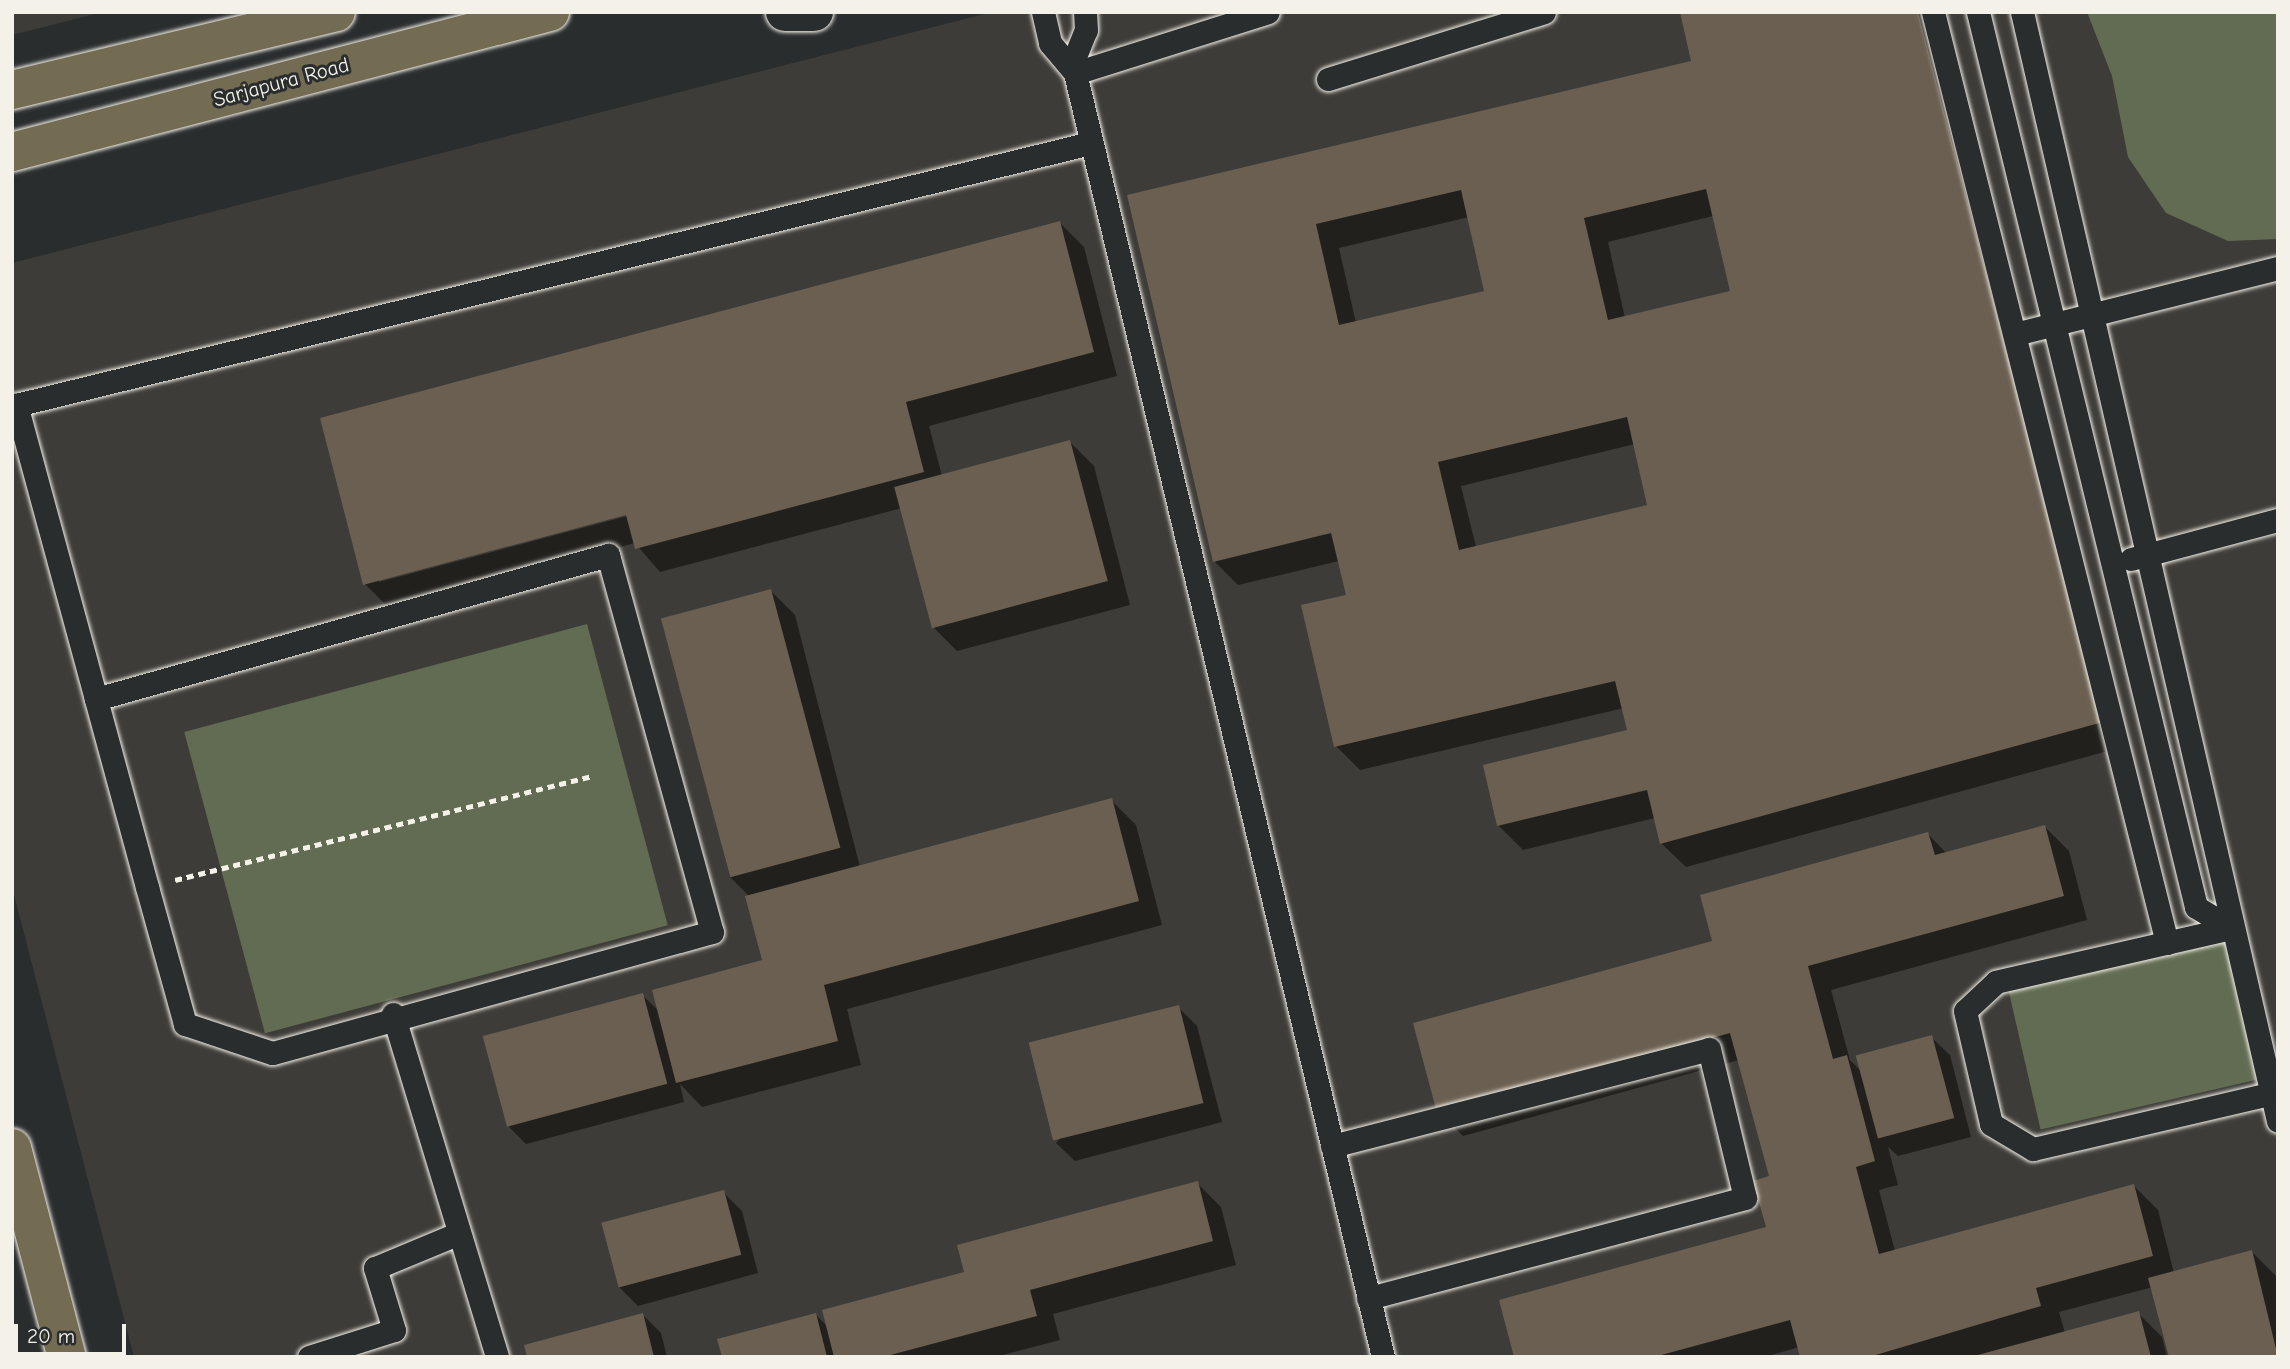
<!DOCTYPE html>
<html>
<head>
<meta charset="utf-8">
<style>
  body { margin:0 }
  #map { position:relative; width:2290px; height:1369px; overflow:hidden; background:#2a2d2e; font-family:"Comic Neue",sans-serif }
  div>[style] { position:absolute }
  .built>* { inset:0; background:#3e3c38 }
  .green>* { inset:0; background:#626c52; transform-origin:0 0 }
  .shadow>* { inset:0; background:#0007 }
  .building>* { inset:0; background:#6b5f51; transform-origin:0 0 }
  .path>* { height:4.5px; margin-top:-2.25px; transform-origin:0; background:repeating-linear-gradient(90deg,#f4f1e8 0 7px,transparent 0 12px) }
  .roads { filter:drop-shadow(0 0 2px #f4f1e8) drop-shadow(0 0 2px #f4f1e8) }
  .lane>* { height:23px; margin:-11.5px; padding:0 11.5px; transform-origin:11.5px; border-radius:11.5px; background:#2a2d2e }
  .secondary>* { height:38px; margin:-19px; padding:0 19px; transform-origin:19px; border-radius:19px; background:#2a2d2e }
  .primary>* { height:38px; margin:-19px; padding:0 19px; transform-origin:19px; border-radius:19px; background:#736b52 }
  span { translate:-50% -50%; white-space:nowrap; text-align:center; line-height:1.15; -webkit-text-stroke:6px #2a2d2e; paint-order:stroke }
  .street-label { font-size:21px; color:#f4f1e8 }
  .frame { position:absolute; inset:0; border:14px solid #f4f1e8; pointer-events:none }
  .scale { position:absolute; left:14px; top:1324px; width:112px; height:32px; box-sizing:border-box; border:4px solid #f4f1e8; border-top:0; padding-left:9px; font-size:21px; line-height:24px; white-space:nowrap; color:#f4f1e8; -webkit-text-stroke:5px #2a2d2e; paint-order:stroke }
</style>
</head>
<body>
<div id="map">
  <div class="built">
    <div style="clip-path:polygon(12px 12px,103px 12px,12px 35px)"></div>
    <div style="clip-path:polygon(992px 12px,2278px 12px,2278px 1357px,134px 1357px,12px 887px,12px 263px)"></div>
  </div>
  <div class="green">
    <div style="clip-path:polygon(2087px 12px,2278px 12px,2278px 239px,2228px 241px,2166px 213px,2128px 157px,2112px 76px)"></div>
    <div style="left:587px;top:624px;width:312px;height:417px;rotate:75deg"></div>
    <div style="left:2229px;top:932px;width:150px;height:228px;rotate:77deg"></div>
  </div>
  <div class="shadow">
    <div style="clip-path:polygon(evenodd,1681px 12px,1935px 12px,2126px 746px,1686px 867px,1661px 843px,1655px 818px,1523px 850px,1499px 826px,1485px 766px,1629px 732px,1624px 708px,1360px 770px,1336px 746px,1348px 596px,1339px 561px,1238px 585px,1214px 561px,1129px 196px,1693px 62px,1681px 12px,1713px 216px,1732px 292px,1625px 318px,1608px 242px,1713px 216px,1681px 12px,1469px 217px,1486px 292px,1356px 323px,1339px 248px,1469px 217px,1681px 12px,1635px 444px,1649px 506px,1476px 547px,1461px 486px,1635px 444px)"></div>
    <div style="clip-path:polygon(evenodd,1060px 223px,1084px 247px,1117px 376px,929px 426px,942px 476px,1070px 442px,1094px 466px,1130px 605px,957px 651px,933px 627px,902px 508px,660px 572px,635px 543px,389px 608px,365px 584px,1060px 223px,634px 511px,635px 514px,379px 582px,379px 579px,634px 511px)"></div>
    <div style="clip-path:polygon(771px 591px,795px 615px,860px 867px,1111px 800px,1136px 825px,1162px 925px,847px 1009px,861px 1065px,702px 1107px,680px 1084px,684px 1102px,526px 1144px,508px 1126px,642px 995px,660px 1012px,764px 961px,750px 897px,730px 877px,663px 620px)"></div>
    <div style="clip-path:polygon(2045px 827px,2069px 851px,2087px 920px,1831px 990px,1850px 1060px,1862px 1072px,1931px 1037px,1950px 1055px,1971px 1137px,1898px 1156px,1888px 1147px,1898px 1185px,1879px 1190px,1895px 1251px,2134px 1186px,2158px 1210px,2174px 1273px,2252px 1252px,2276px 1276px,2278px 1357px,2153px 1287px,2059px 1312px,2065px 1333px,2138px 1313px,2162px 1337px,2167px 1357px,1802px 1357px,1799px 1347px,1765px 1357px,1516px 1357px,1768px 1228px,1771px 1178px,1739px 1060px,1463px 1136px,1439px 1112px,1714px 942px,1928px 834px,1947px 854px)"></div>
    <div style="clip-path:polygon(1178px 1007px,1197px 1026px,1222px 1122px,1075px 1161px,1056px 1143px)"></div>
    <div style="clip-path:polygon(1197px 1183px,1221px 1207px,1236px 1265px,1053px 1314px,1060px 1340px,995px 1357px,724px 1357px,815px 1314px,829px 1328px)"></div>
    <div style="clip-path:polygon(723px 1192px,742px 1211px,758px 1273px,638px 1306px,619px 1287px)"></div>
    <div style="clip-path:polygon(643px 1315px,661px 1333px,667px 1357px,529px 1357px)"></div>
  </div>
  <div class="building">
    <div style="clip-path:polygon(evenodd,1680px 12px,1918px 12px,2103px 722px,1660px 844px,1647px 790px,1497px 826px,1483px 765px,1627px 730px,1615px 681px,1334px 747px,1301px 605px,1346px 595px,1331px 533px,1213px 562px,1127px 195px,1691px 61px,1680px 12px,1706px 189px,1730px 291px,1608px 320px,1584px 218px,1706px 189px,1680px 12px,1461px 190px,1484px 291px,1339px 325px,1316px 224px,1461px 190px,1680px 12px,1627px 417px,1647px 505px,1459px 550px,1438px 462px,1627px 417px)"></div>
    <div style="clip-path:polygon(1060px 221px,1094px 352px,906px 402px,924px 472px,635px 549px,626px 515px,363px 585px,320px 418px)"></div>
    <div style="left:1070px;top:440px;width:146px;height:182px;rotate:75deg"></div>
    <div style="left:771px;top:589px;width:268px;height:114px;rotate:75deg"></div>
    <div style="clip-path:polygon(1112px 798px,1139px 901px,824px 985px,838px 1041px,676px 1083px,652px 990px,762px 960px,745px 896px)"></div>
    <div style="clip-path:polygon(2045px 825px,2064px 896px,1808px 966px,1833px 1059px,1847px 1055px,1875px 1161px,1856px 1167px,1879px 1254px,2134px 1184px,2153px 1256px,2036px 1288px,2041px 1306px,1869px 1357px,1800px 1357px,1790px 1320px,1654px 1357px,1514px 1357px,1499px 1300px,1766px 1227px,1753px 1181px,1769px 1176px,1730px 1033px,1437px 1113px,1413px 1023px,1712px 941px,1700px 895px,1928px 832px,1935px 855px)"></div>
    <div style="left:643px;top:993px;width:94px;height:166px;rotate:75deg"></div>
    <div style="left:1179px;top:1005px;width:101px;height:155px;rotate:76deg"></div>
    <div style="left:1932px;top:1035px;width:86px;height:79px;rotate:75deg"></div>
    <div style="clip-path:polygon(1198px 1181px,1213px 1241px,1030px 1290px,1037px 1316px,883px 1357px,834px 1357px,822px 1310px,964px 1272px,957px 1245px)"></div>
    <div style="left:724px;top:1190px;width:67px;height:127px;rotate:75deg"></div>
    <div style="clip-path:polygon(2252px 1250px,2278px 1357px,2169px 1357px,2148px 1278px)"></div>
    <div style="clip-path:polygon(2139px 1311px,2151px 1357px,1974px 1357px,1974px 1356px)"></div>
    <div style="clip-path:polygon(643px 1313px,654px 1357px,527px 1357px,524px 1345px)"></div>
    <div style="clip-path:polygon(816px 1313px,827px 1357px,722px 1357px,717px 1339px)"></div>
  </div>
  <div class="path">
    <div style="left:175px;top:880px;width:431px;rotate:-14deg"></div>
  </div>
  <div class="roads">
    <div class="lane">
      <div style="left:1043px;top:12px;width:32px;rotate:77deg"></div>
      <div style="left:1050px;top:43px;width:39px;rotate:50deg"></div>
      <div style="left:1075px;top:73px;width:1320px;rotate:76.51deg"></div>
      <div style="left:1933px;top:12px;width:960px;rotate:75.89deg"></div>
      <div style="left:1978px;top:12px;width:921px;rotate:76.31deg"></div>
      <div style="left:2196px;top:907px;width:41px;rotate:31deg"></div>
      <div style="left:2022px;top:12px;width:1138px;rotate:77deg"></div>
      <div style="left:1072px;top:64px;width:37px;rotate:-68deg"></div>
      <div style="left:1086px;top:30px;width:18px;rotate:-93deg"></div>
      <div style="left:1075px;top:73px;width:202px;rotate:-17.5deg"></div>
      <div style="left:1328px;top:79px;width:226px;rotate:-17.2deg"></div>
      <div style="left:2015px;top:334px;width:271px;rotate:-14.1deg"></div>
      <div style="left:2131px;top:559px;width:152px;rotate:-14.9deg"></div>
      <div style="left:96px;top:699px;width:532px;rotate:-15.71deg"></div>
      <div style="left:608px;top:555px;width:391px;rotate:74.6deg"></div>
      <div style="left:712px;top:932px;width:456px;rotate:164.6deg"></div>
      <div style="left:272px;top:1053px;width:92px;rotate:-161.6deg"></div>
      <div style="left:185px;top:1024px;width:142px;rotate:-105.5deg"></div>
      <div style="left:147px;top:887px;width:195px;rotate:-105.2deg"></div>
      <div style="left:96px;top:699px;width:305px;rotate:-105.2deg"></div>
      <div style="left:16px;top:405px;width:1106px;rotate:-13.7deg"></div>
      <div style="left:2231px;top:928px;width:241px;rotate:167.1deg"></div>
      <div style="left:1996px;top:982px;width:42px;rotate:136.9deg"></div>
      <div style="left:1965px;top:1011px;width:116px;rotate:77deg"></div>
      <div style="left:1991px;top:1124px;width:49px;rotate:30.8deg"></div>
      <div style="left:2033px;top:1149px;width:243px;rotate:-13.1deg"></div>
      <div style="left:393px;top:1014px;width:358px;rotate:73.1deg"></div>
      <div style="left:1332px;top:1146px;width:389px;rotate:-14.4deg"></div>
      <div style="left:1709px;top:1049px;width:153px;rotate:76.4deg"></div>
      <div style="left:1745px;top:1198px;width:390px;rotate:165.1deg"></div>
      <div style="left:309px;top:1357px;width:89px;rotate:-17.6deg"></div>
      <div style="left:394px;top:1330px;width:65px;rotate:-107deg"></div>
      <div style="left:375px;top:1268px;width:91px;rotate:-22.6deg"></div>
    </div>
    <div class="secondary">
      <div style="left:785px;top:12px;width:29px"></div>
    </div>
    <div class="primary">
      <div style="left:12px;top:90px;width:333px;rotate:-13.5deg"></div>
      <div style="left:12px;top:152px;width:556px;rotate:-14.59deg"></div>
      <div style="left:12px;top:1148px;width:216px;rotate:75.3deg"></div>
    </div>
  </div>
  <div class="street-label">
    <span style="left:281px;top:82px;rotate:-15deg">Sarjapura Road</span>
  </div>
  <div class="frame"></div>
  <div class="scale">20 m</div>
</div>
</body>
</html>
